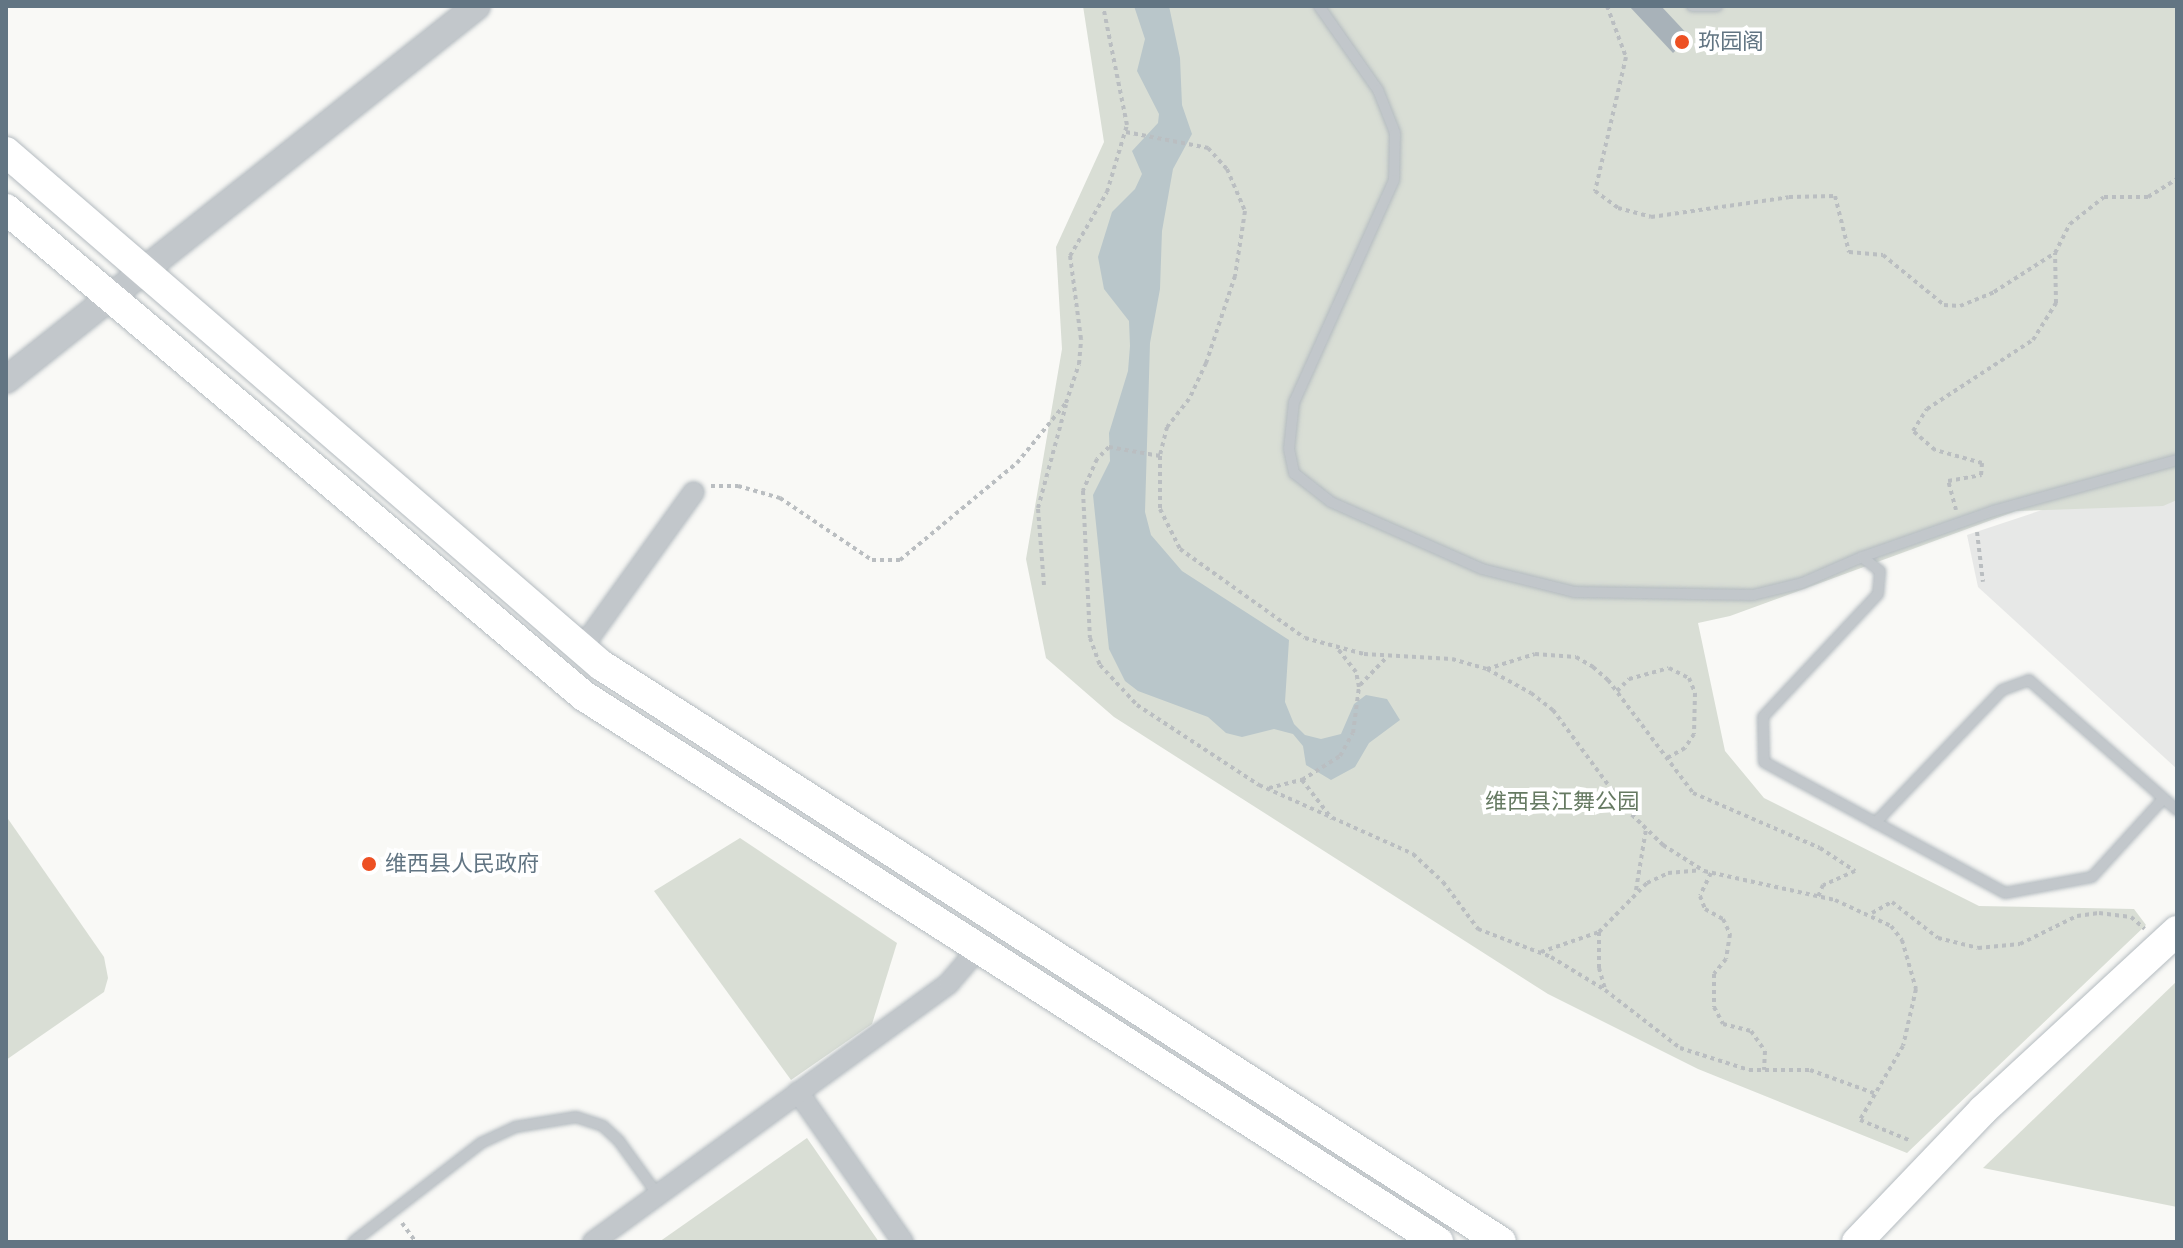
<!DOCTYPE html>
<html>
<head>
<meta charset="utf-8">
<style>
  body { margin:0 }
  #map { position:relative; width:2183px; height:1248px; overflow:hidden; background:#f9f9f6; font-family:Rubik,"Noto Sans SC",sans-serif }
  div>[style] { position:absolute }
  .built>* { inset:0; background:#e7e8e7 }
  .green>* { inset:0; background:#d9ded5 }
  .water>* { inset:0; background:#b9c6ca }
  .building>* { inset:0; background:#a8b2b9 }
  .path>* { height:4px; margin-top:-2px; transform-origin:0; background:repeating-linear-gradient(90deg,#babec1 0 4px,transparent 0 8px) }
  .roads { filter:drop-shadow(0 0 2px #b4bbc0) drop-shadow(0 0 2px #b4bbc0) }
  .service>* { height:10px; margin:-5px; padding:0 5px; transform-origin:5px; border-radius:5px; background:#c2c7cb }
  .minor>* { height:20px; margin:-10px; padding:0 10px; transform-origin:10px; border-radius:10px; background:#c2c7cb }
  .tertiary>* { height:26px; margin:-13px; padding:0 13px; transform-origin:13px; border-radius:13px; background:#c2c7cb }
  .secondary>* { height:30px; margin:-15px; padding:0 15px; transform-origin:15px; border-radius:15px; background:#fff }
  .dots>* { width:22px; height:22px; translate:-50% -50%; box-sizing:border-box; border:4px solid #fff; border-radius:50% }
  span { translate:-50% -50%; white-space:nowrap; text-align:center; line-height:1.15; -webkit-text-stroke:8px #fff; paint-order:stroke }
  .poi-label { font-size:22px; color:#627583 }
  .left { translate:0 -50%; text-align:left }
  .park-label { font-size:22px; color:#667a62 }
  .frame { position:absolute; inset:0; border:8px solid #627583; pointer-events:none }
</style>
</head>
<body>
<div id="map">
  <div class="built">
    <div style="clip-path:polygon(2177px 465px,2177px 769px,1978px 587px,1967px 535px)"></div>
  </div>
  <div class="green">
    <div style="clip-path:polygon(1083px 6px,2177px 6px,2177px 500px,2163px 506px,2016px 511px,1730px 616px,1698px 623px,1725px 751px,1764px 798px,1979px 906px,2134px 909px,2146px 925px,1907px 1153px,1698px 1069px,1548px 994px,1114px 717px,1046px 658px,1026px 559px,1062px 349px,1056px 247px,1104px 142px)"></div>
    <div style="clip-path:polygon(6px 816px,104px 957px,108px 978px,104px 992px,6px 1060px)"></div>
    <div style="clip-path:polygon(740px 838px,897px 943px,872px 1024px,791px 1080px,654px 891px)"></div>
    <div style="clip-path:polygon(2177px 981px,2177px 1207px,1983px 1168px)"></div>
    <div style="clip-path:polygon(807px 1138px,879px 1242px,659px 1242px)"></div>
  </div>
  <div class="water">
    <div style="clip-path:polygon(1134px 6px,1169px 6px,1180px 58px,1182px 105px,1192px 134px,1173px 169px,1162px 231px,1160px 289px,1150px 343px,1145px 512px,1151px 535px,1182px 571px,1289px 640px,1285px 702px,1294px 724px,1305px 735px,1321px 739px,1341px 734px,1354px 704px,1366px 695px,1387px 699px,1400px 720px,1369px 743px,1355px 767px,1331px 780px,1306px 765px,1303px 746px,1293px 734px,1274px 729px,1242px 737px,1226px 733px,1208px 717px,1138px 691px,1125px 681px,1109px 649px,1093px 495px,1110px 461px,1109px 433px,1128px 371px,1130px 346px,1129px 321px,1104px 289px,1098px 257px,1112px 212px,1135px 189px,1142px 174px,1132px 151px,1158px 123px,1159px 114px,1137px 71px,1145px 39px)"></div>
  </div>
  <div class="building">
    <div style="clip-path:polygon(1629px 6px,1661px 6px,1690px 37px,1673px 53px)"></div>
  </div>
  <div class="path">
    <div style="left:1607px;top:6px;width:54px;rotate:69.6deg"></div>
    <div style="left:1626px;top:57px;width:138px;rotate:103deg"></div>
    <div style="left:1595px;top:191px;width:29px;rotate:36deg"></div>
    <div style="left:1618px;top:208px;width:34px;rotate:15deg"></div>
    <div style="left:1651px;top:217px;width:139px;rotate:-8.2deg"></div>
    <div style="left:1789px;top:197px;width:46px;rotate:-1.2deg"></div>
    <div style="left:1835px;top:196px;width:58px;rotate:76deg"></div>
    <div style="left:1849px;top:252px;width:34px;rotate:5deg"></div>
    <div style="left:1883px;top:255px;width:79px;rotate:39.3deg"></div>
    <div style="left:1944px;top:305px;width:16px;rotate:4deg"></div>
    <div style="left:1960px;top:306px;width:37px;rotate:-22deg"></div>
    <div style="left:1994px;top:292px;width:72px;rotate:-32.6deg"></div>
    <div style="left:1126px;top:132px;width:84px;rotate:11deg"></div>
    <div style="left:1208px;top:148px;width:28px;rotate:48deg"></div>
    <div style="left:1227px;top:169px;width:46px;rotate:66.8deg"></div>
    <div style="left:1245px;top:211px;width:66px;rotate:98.7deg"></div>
    <div style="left:1235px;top:276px;width:92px;rotate:108.4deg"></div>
    <div style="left:1206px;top:363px;width:40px;rotate:115deg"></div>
    <div style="left:1189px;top:399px;width:36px;rotate:128deg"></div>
    <div style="left:1167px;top:427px;width:30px;rotate:104deg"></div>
    <div style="left:1160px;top:456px;width:53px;rotate:90deg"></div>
    <div style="left:1160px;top:509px;width:45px;rotate:63.4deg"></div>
    <div style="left:1180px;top:549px;width:153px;rotate:35.5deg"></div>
    <div style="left:1305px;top:638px;width:61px;rotate:15.2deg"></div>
    <div style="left:1364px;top:654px;width:88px;rotate:3.3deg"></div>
    <div style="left:1452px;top:659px;width:36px;rotate:16deg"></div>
    <div style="left:1487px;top:669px;width:50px;rotate:28.6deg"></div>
    <div style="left:1531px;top:693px;width:28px;rotate:38deg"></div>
    <div style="left:1553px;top:710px;width:123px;rotate:53.6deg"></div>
    <div style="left:1626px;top:809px;width:52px;rotate:44.2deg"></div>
    <div style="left:1663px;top:845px;width:49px;rotate:32.4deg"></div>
    <div style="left:1704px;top:871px;width:134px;rotate:12.5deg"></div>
    <div style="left:1835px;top:900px;width:62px;rotate:24.9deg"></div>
    <div style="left:1891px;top:926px;width:18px;rotate:52deg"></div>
    <div style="left:1902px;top:940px;width:51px;rotate:74.1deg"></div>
    <div style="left:1916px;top:989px;width:58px;rotate:102.8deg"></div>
    <div style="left:1903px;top:1046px;width:86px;rotate:120.2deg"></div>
    <div style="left:1860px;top:1120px;width:53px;rotate:22.2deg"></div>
    <div style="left:1160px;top:456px;width:52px;rotate:-170deg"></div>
    <div style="left:1109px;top:447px;width:17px;rotate:135deg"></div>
    <div style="left:1097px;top:459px;width:35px;rotate:114deg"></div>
    <div style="left:1083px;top:491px;width:147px;rotate:87.3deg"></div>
    <div style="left:1090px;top:638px;width:29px;rotate:70deg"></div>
    <div style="left:1100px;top:665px;width:54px;rotate:47.2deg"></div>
    <div style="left:1137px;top:705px;width:146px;rotate:33.3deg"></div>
    <div style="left:1259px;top:785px;width:169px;rotate:24.1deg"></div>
    <div style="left:1413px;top:854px;width:41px;rotate:43deg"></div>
    <div style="left:1443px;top:882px;width:59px;rotate:53.3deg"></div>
    <div style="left:1478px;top:929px;width:78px;rotate:21deg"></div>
    <div style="left:1551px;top:957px;width:63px;rotate:31.4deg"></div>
    <div style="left:1605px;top:990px;width:95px;rotate:37.7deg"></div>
    <div style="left:1680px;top:1048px;width:72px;rotate:17.7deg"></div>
    <div style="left:1749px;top:1070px;width:61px"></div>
    <div style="left:1810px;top:1070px;width:68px;rotate:19.8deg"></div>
    <div style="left:711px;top:486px;width:27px"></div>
    <div style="left:738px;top:486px;width:44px;rotate:15.9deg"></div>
    <div style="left:780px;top:498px;width:111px;rotate:34deg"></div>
    <div style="left:872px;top:560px;width:28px"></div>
    <div style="left:900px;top:560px;width:152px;rotate:-39.7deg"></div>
    <div style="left:1017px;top:463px;width:77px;rotate:-50.8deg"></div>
    <div style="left:1066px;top:403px;width:41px;rotate:-71.6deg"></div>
    <div style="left:1079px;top:364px;width:25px;rotate:-85deg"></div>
    <div style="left:1081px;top:339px;width:84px;rotate:-97.5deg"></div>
    <div style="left:1070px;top:256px;width:74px;rotate:-60deg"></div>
    <div style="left:1107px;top:192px;width:70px;rotate:-73.4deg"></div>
    <div style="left:1127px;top:125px;width:121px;rotate:-101.4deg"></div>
    <div style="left:1956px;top:510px;width:30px;rotate:-105deg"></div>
    <div style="left:1948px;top:481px;width:34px;rotate:-10deg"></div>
    <div style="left:1981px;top:475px;width:12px;rotate:-85deg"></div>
    <div style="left:1982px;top:463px;width:49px;rotate:-164.5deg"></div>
    <div style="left:1935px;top:450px;width:29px;rotate:-139deg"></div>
    <div style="left:1913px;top:431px;width:26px;rotate:-58deg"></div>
    <div style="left:1927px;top:409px;width:126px;rotate:-33.1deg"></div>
    <div style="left:2033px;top:340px;width:44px;rotate:-58.1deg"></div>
    <div style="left:2056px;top:303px;width:50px;rotate:-91.1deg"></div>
    <div style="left:2055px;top:253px;width:33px;rotate:-63deg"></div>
    <div style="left:2070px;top:224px;width:43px;rotate:-38.5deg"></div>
    <div style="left:2104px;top:197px;width:44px"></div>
    <div style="left:2148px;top:197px;width:34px;rotate:-32deg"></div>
    <div style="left:1977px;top:532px;width:50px;rotate:83.2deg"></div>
    <div style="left:1044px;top:585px;width:77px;rotate:-94.5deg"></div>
    <div style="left:1038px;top:508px;width:107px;rotate:-74.8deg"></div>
    <div style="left:1487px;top:669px;width:50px;rotate:-17.4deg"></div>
    <div style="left:1535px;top:654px;width:41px;rotate:4.2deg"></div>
    <div style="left:1576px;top:657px;width:20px;rotate:30deg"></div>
    <div style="left:1593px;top:667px;width:20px;rotate:41deg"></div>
    <div style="left:1608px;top:680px;width:141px;rotate:53deg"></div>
    <div style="left:1693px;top:793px;width:138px;rotate:23.4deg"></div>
    <div style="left:1820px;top:848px;width:42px;rotate:33.3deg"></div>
    <div style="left:1855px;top:871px;width:35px;rotate:156deg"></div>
    <div style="left:1823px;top:885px;width:13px;rotate:113deg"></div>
    <div style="left:1360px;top:685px;width:39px;rotate:-46deg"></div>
    <div style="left:1617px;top:691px;width:17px;rotate:-45deg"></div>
    <div style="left:1629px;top:679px;width:41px;rotate:-15.4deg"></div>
    <div style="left:1669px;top:668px;width:22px;rotate:27deg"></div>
    <div style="left:1689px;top:678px;width:16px;rotate:68deg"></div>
    <div style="left:1695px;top:693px;width:41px;rotate:91.4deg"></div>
    <div style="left:1694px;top:734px;width:17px;rotate:123deg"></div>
    <div style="left:1685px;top:748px;width:21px;rotate:151deg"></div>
    <div style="left:1302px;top:780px;width:45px;rotate:-32.3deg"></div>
    <div style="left:1340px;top:756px;width:26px;rotate:-61deg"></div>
    <div style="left:1353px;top:733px;width:46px;rotate:-82.6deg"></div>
    <div style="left:1359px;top:687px;width:15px;rotate:-101deg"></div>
    <div style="left:1356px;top:672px;width:29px;rotate:-128deg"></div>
    <div style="left:1269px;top:788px;width:34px;rotate:-14deg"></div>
    <div style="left:1302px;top:780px;width:49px;rotate:52.4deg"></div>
    <div style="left:1711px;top:873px;width:25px;rotate:116deg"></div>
    <div style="left:1700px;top:896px;width:14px;rotate:69deg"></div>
    <div style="left:1705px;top:909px;width:21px;rotate:29deg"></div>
    <div style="left:1723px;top:919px;width:17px;rotate:65deg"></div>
    <div style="left:1730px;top:934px;width:25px;rotate:99deg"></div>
    <div style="left:1726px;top:959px;width:19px;rotate:129deg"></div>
    <div style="left:1714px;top:974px;width:33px;rotate:90deg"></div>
    <div style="left:1714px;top:1007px;width:19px;rotate:62deg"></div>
    <div style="left:1723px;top:1024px;width:29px;rotate:14deg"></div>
    <div style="left:1751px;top:1031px;width:24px;rotate:55deg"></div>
    <div style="left:1765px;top:1051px;width:19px;rotate:93deg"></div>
    <div style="left:1636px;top:890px;width:62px;rotate:-80.7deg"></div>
    <div style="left:1872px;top:913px;width:23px;rotate:-29deg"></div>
    <div style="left:1892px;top:902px;width:58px;rotate:38deg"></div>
    <div style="left:1938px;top:938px;width:41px;rotate:14deg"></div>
    <div style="left:1978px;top:948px;width:42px;rotate:-5.4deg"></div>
    <div style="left:2020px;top:944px;width:64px;rotate:-26.2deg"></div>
    <div style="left:2077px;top:916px;width:22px;rotate:-8deg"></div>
    <div style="left:2099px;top:913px;width:32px;rotate:7deg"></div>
    <div style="left:2131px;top:917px;width:18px;rotate:41deg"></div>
    <div style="left:1599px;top:932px;width:36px;rotate:90deg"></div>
    <div style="left:1599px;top:968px;width:22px;rotate:74deg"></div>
    <div style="left:1541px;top:952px;width:61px;rotate:-19deg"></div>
    <div style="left:1599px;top:932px;width:69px;rotate:-45.6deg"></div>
    <div style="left:1647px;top:883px;width:23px;rotate:-25deg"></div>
    <div style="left:1668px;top:873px;width:32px;rotate:-5deg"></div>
    <div style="left:402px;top:1223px;width:24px;rotate:54deg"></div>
  </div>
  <div class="roads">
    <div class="service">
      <div style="left:1319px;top:6px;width:103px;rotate:54.9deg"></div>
      <div style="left:1378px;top:90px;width:46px;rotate:68.4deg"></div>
      <div style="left:1395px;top:133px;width:47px;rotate:91.2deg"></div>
      <div style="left:1394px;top:180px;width:243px;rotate:114.2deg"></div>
      <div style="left:1294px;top:402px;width:47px;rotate:96.1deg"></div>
      <div style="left:1289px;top:449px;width:25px;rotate:78deg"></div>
      <div style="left:1294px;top:473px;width:47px;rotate:38.1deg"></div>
      <div style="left:1331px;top:502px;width:165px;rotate:23.9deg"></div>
      <div style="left:1482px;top:569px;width:96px;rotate:13.9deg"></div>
      <div style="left:1575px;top:592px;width:178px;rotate:1deg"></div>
      <div style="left:1753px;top:595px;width:50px;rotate:-13.8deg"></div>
      <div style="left:1802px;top:583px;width:65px;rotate:-23.4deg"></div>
      <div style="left:1862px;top:557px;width:23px;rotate:38deg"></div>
      <div style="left:1880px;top:571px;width:23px;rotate:95deg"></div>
      <div style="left:1878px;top:594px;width:168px;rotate:133.1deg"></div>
      <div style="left:1763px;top:717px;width:45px;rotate:88.7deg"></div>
      <div style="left:1764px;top:762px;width:274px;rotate:28.5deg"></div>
      <div style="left:2005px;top:893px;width:88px;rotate:-10.4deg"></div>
      <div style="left:2092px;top:877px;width:105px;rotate:-47.7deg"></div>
      <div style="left:1692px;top:6px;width:25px"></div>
      <div style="left:1862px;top:557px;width:139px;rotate:-19.3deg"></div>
      <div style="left:1993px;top:511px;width:191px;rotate:-15.5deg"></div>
      <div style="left:1875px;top:823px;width:184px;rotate:-46.3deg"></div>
      <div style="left:2002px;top:690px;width:29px;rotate:-20deg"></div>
      <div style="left:2029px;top:680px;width:197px;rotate:41.3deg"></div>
      <div style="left:353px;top:1242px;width:162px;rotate:-37.7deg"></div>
      <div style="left:481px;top:1143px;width:38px;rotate:-25deg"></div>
      <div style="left:515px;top:1127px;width:62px;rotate:-9.3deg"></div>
      <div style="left:576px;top:1117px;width:28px;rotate:18deg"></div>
      <div style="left:603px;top:1126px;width:22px;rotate:43deg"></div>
      <div style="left:619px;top:1141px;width:67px;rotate:54.2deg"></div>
    </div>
    <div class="minor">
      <div style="left:581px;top:649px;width:193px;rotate:-54.3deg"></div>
      <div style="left:798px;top:1092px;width:183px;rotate:55deg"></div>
      <div style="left:593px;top:1242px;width:440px;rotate:-36deg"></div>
      <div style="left:949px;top:983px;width:45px;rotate:-49.5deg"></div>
    </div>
    <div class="tertiary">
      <div style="left:6px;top:380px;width:601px;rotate:-38.45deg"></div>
    </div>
    <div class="secondary">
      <div style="left:6px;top:152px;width:786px;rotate:40.77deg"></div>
      <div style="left:601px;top:665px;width:1069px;rotate:32.66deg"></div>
      <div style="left:6px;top:209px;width:756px;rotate:40.12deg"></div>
      <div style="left:584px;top:696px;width:1014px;rotate:32.59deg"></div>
      <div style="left:1857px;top:1242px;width:182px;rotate:-46.3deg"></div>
      <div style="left:1983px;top:1110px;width:264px;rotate:-42.7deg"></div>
    </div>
  </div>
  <div class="dots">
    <div style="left:1682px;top:42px;background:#ed5023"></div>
    <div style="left:369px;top:864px;background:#ed5023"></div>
  </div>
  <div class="poi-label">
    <span class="left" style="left:1698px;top:42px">珎园阁</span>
    <span class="left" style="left:385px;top:864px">维西县人民政府</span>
  </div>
  <div class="park-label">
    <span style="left:1562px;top:802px">维西县江舞公园</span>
  </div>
  <div class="frame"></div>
</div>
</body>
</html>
